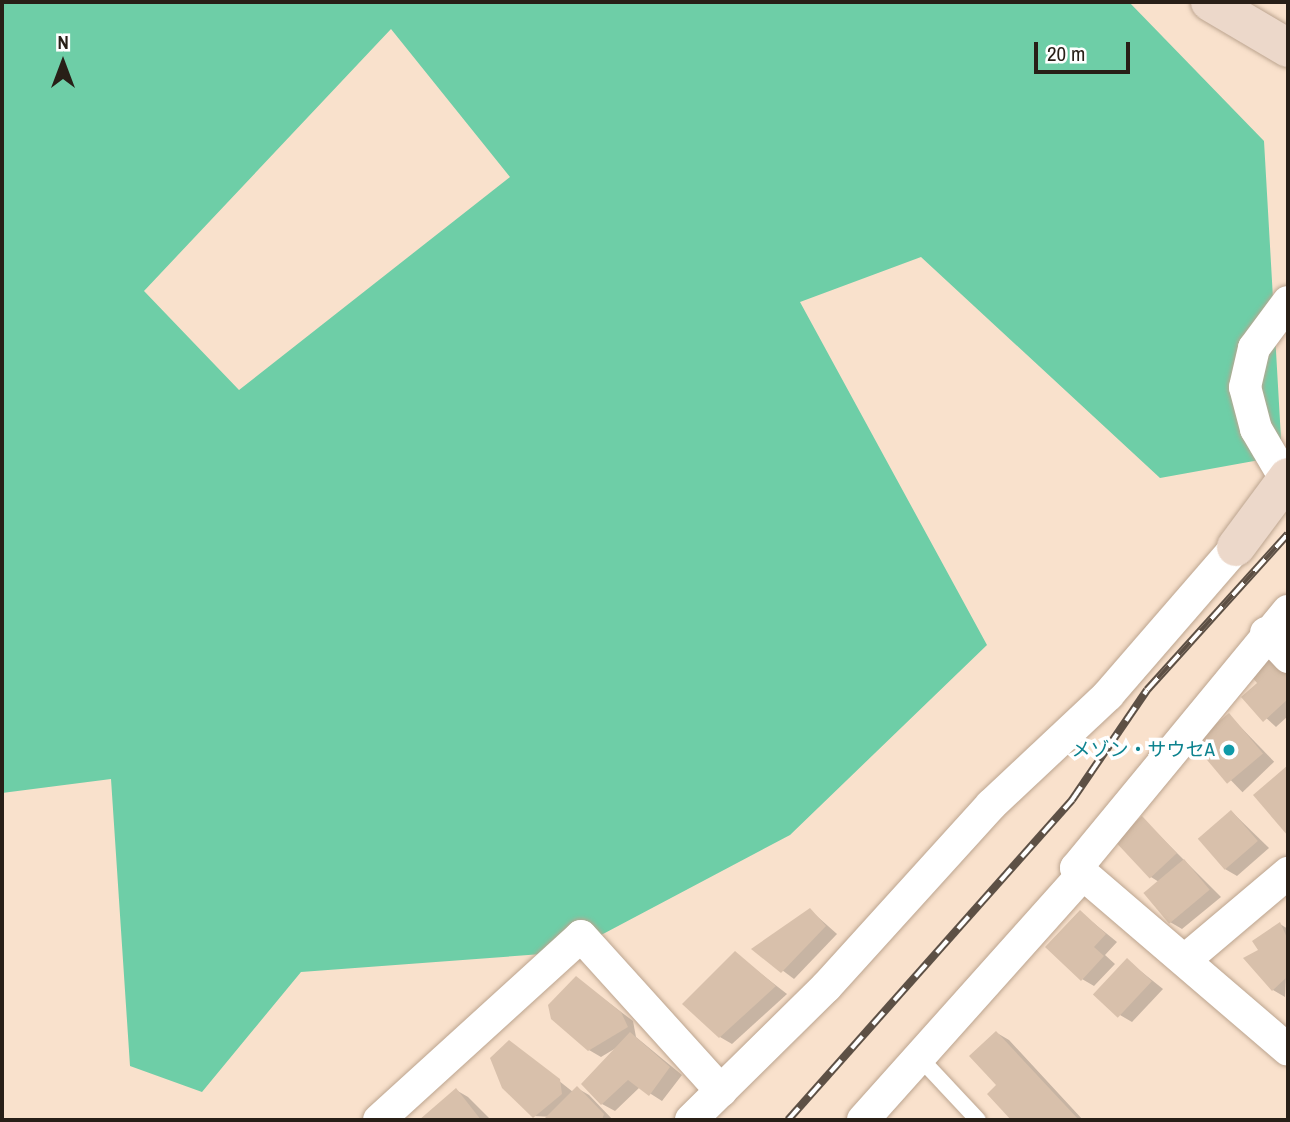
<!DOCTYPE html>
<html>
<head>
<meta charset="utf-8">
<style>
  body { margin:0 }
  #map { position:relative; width:1290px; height:1122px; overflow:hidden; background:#f9e1cc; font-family:"Archivo Narrow","Noto Sans JP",sans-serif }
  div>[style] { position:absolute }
  .forest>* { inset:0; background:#6ecea7 }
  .shadow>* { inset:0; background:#0003; transform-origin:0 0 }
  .building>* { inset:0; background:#d8c0ab; transform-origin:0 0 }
  .roads { filter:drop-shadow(0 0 2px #bba48f) drop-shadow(0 0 2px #bba48f) }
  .lane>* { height:16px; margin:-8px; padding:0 8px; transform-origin:8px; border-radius:8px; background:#fff }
  .street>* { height:32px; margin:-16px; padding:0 16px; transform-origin:16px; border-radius:16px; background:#fff }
  .secondary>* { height:38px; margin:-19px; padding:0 19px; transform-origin:19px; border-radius:19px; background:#ecd8ca }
  .rail>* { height:8px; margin-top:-4px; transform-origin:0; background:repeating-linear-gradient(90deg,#fff 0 16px,#5d5045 0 32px); box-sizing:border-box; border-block:2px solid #5d5045 }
  .dots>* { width:19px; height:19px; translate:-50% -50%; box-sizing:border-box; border:4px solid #fff; border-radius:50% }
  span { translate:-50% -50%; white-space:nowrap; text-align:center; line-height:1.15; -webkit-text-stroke:7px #fff; paint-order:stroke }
  .culture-label { font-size:19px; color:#0d838f }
  .right { translate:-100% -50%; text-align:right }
  .frame { position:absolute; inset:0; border:4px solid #281f17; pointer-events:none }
  .north { position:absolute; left:28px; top:28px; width:70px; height:70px; -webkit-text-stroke:5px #fff; paint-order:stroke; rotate:0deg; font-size:19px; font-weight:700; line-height:28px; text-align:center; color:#281f17 }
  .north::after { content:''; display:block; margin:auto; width:24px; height:32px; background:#281f17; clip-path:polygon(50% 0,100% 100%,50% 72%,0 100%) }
  .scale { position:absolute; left:1034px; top:42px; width:96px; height:32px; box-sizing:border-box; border:4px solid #281f17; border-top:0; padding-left:9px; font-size:21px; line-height:24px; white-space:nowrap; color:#281f17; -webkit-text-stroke:5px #fff; paint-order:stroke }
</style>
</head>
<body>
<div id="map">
  <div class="forest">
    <div style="clip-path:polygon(evenodd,2px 2px,1129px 2px,1264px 141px,1282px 456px,1160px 478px,921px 257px,800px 302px,987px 645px,790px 835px,569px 952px,301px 972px,202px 1092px,130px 1066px,111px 779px,2px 793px,2px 2px,391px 29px,510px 177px,239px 390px,144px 291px,391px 29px)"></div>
  </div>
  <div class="shadow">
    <div style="clip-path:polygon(1288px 670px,1288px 716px,1276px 727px,1243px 697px)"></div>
    <div style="left:1229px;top:715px;width:65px;height:44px;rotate:46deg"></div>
    <div style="clip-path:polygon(1232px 812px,1269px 848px,1237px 876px,1225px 869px)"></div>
    <div style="clip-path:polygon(1142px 818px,1221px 897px,1182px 929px,1170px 922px,1159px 882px,1151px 877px)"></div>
    <div style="clip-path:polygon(810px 910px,837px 934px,794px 979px,754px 949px)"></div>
    <div style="clip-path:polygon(1080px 912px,1117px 942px,1105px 955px,1115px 964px,1094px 986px,1082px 979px)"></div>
    <div style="clip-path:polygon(1280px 924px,1288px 929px,1285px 997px,1273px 990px,1261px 951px)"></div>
    <div style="clip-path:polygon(736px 954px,787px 994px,732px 1044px,720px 1037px)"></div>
    <div style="clip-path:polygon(1128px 961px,1163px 989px,1132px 1022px,1120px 1015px)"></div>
    <div style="clip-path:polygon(576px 978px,633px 1021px,636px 1037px,682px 1075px,662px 1101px,640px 1087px,615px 1111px,602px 1104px,616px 1048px,601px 1057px,589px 1050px)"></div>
    <div style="clip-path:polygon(997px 1033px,1009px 1040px,1083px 1120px,1014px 1120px,989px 1094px,999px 1085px)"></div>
    <div style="clip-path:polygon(510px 1042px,573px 1092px,577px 1088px,589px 1095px,613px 1120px,534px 1116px)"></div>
    <div style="clip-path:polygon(456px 1090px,468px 1097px,491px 1120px,422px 1120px)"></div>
  </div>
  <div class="building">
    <div style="clip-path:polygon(1272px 657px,1288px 675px,1288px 699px,1263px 722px,1241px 697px,1257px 683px,1251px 676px)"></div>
    <div style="left:1229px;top:713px;width:53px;height:47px;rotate:50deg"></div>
    <div style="clip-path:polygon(1288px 765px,1288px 836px,1253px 795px)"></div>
    <div style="left:1231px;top:810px;width:41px;height:44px;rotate:49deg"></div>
    <div style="left:1142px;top:816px;width:51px;height:37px;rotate:47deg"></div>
    <div style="left:1184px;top:859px;width:40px;height:53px;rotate:50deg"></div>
    <div style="clip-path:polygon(810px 908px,826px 926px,781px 973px,751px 949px)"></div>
    <div style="clip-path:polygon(1080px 910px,1106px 934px,1094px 947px,1104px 956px,1081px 981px,1045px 947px)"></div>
    <div style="clip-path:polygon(1280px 922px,1288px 940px,1288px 976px,1272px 991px,1243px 958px,1258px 950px,1252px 941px)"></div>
    <div style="clip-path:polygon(735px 951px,776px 986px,719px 1038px,682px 1004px)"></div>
    <div style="left:1127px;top:958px;width:34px;height:50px;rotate:43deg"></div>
    <div style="clip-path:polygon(576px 976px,621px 1012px,628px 1027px,588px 1051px,551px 1019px,548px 1005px)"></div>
    <div style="clip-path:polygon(996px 1031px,1079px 1120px,1011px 1120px,987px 1094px,996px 1085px,969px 1056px)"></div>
    <div style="clip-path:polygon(630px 1032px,670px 1067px,649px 1096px,628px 1080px,601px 1105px,581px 1084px)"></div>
    <div style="clip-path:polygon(509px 1040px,560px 1079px,562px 1094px,533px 1118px,502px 1088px,490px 1058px)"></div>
    <div style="clip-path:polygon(577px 1086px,604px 1114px,602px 1120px,543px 1120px)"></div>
    <div style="clip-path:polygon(456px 1088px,481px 1120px,419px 1120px)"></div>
  </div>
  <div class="roads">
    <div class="lane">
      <div style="left:919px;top:1057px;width:86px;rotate:46.9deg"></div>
    </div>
    <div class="street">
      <div style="left:1286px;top:480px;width:59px;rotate:-120.5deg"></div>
      <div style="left:1256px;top:429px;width:43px;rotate:-104.7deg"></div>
      <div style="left:1245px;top:387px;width:40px;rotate:-77deg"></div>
      <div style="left:1254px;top:348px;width:57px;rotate:-53.5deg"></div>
      <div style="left:1288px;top:611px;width:333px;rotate:129.5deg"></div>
      <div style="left:1076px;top:868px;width:279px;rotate:40.6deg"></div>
      <div style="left:1266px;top:633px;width:33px;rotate:47deg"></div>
      <div style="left:1185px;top:960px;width:135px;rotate:-40.2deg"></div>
      <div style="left:379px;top:1120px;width:273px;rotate:-42.3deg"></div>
      <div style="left:581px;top:936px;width:209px;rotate:47.9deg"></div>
      <div style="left:691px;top:1120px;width:190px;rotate:-44.6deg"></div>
      <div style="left:826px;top:987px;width:246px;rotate:-47.8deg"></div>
      <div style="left:991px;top:805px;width:161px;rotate:-43.2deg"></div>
      <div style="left:1108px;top:695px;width:196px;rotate:-49.1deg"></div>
      <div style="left:863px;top:1120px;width:330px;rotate:-48.2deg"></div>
    </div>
    <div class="secondary">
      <div style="left:1210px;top:2px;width:91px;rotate:30.5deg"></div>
      <div style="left:1236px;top:547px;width:87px;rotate:-53.4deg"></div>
    </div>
  </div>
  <div class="rail">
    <div style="left:788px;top:1120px;width:428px;rotate:-48.4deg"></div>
    <div style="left:1072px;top:800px;width:133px;rotate:-55.7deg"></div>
    <div style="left:1147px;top:690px;width:210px;rotate:-47.9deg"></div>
  </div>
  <div class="dots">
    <div style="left:1229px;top:750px;background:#0f9aa8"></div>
  </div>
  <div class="culture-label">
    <span class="right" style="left:1215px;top:750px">メゾン・サウセA</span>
  </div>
  <div class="frame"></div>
  <div class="north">N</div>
  <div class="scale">20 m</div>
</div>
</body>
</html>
